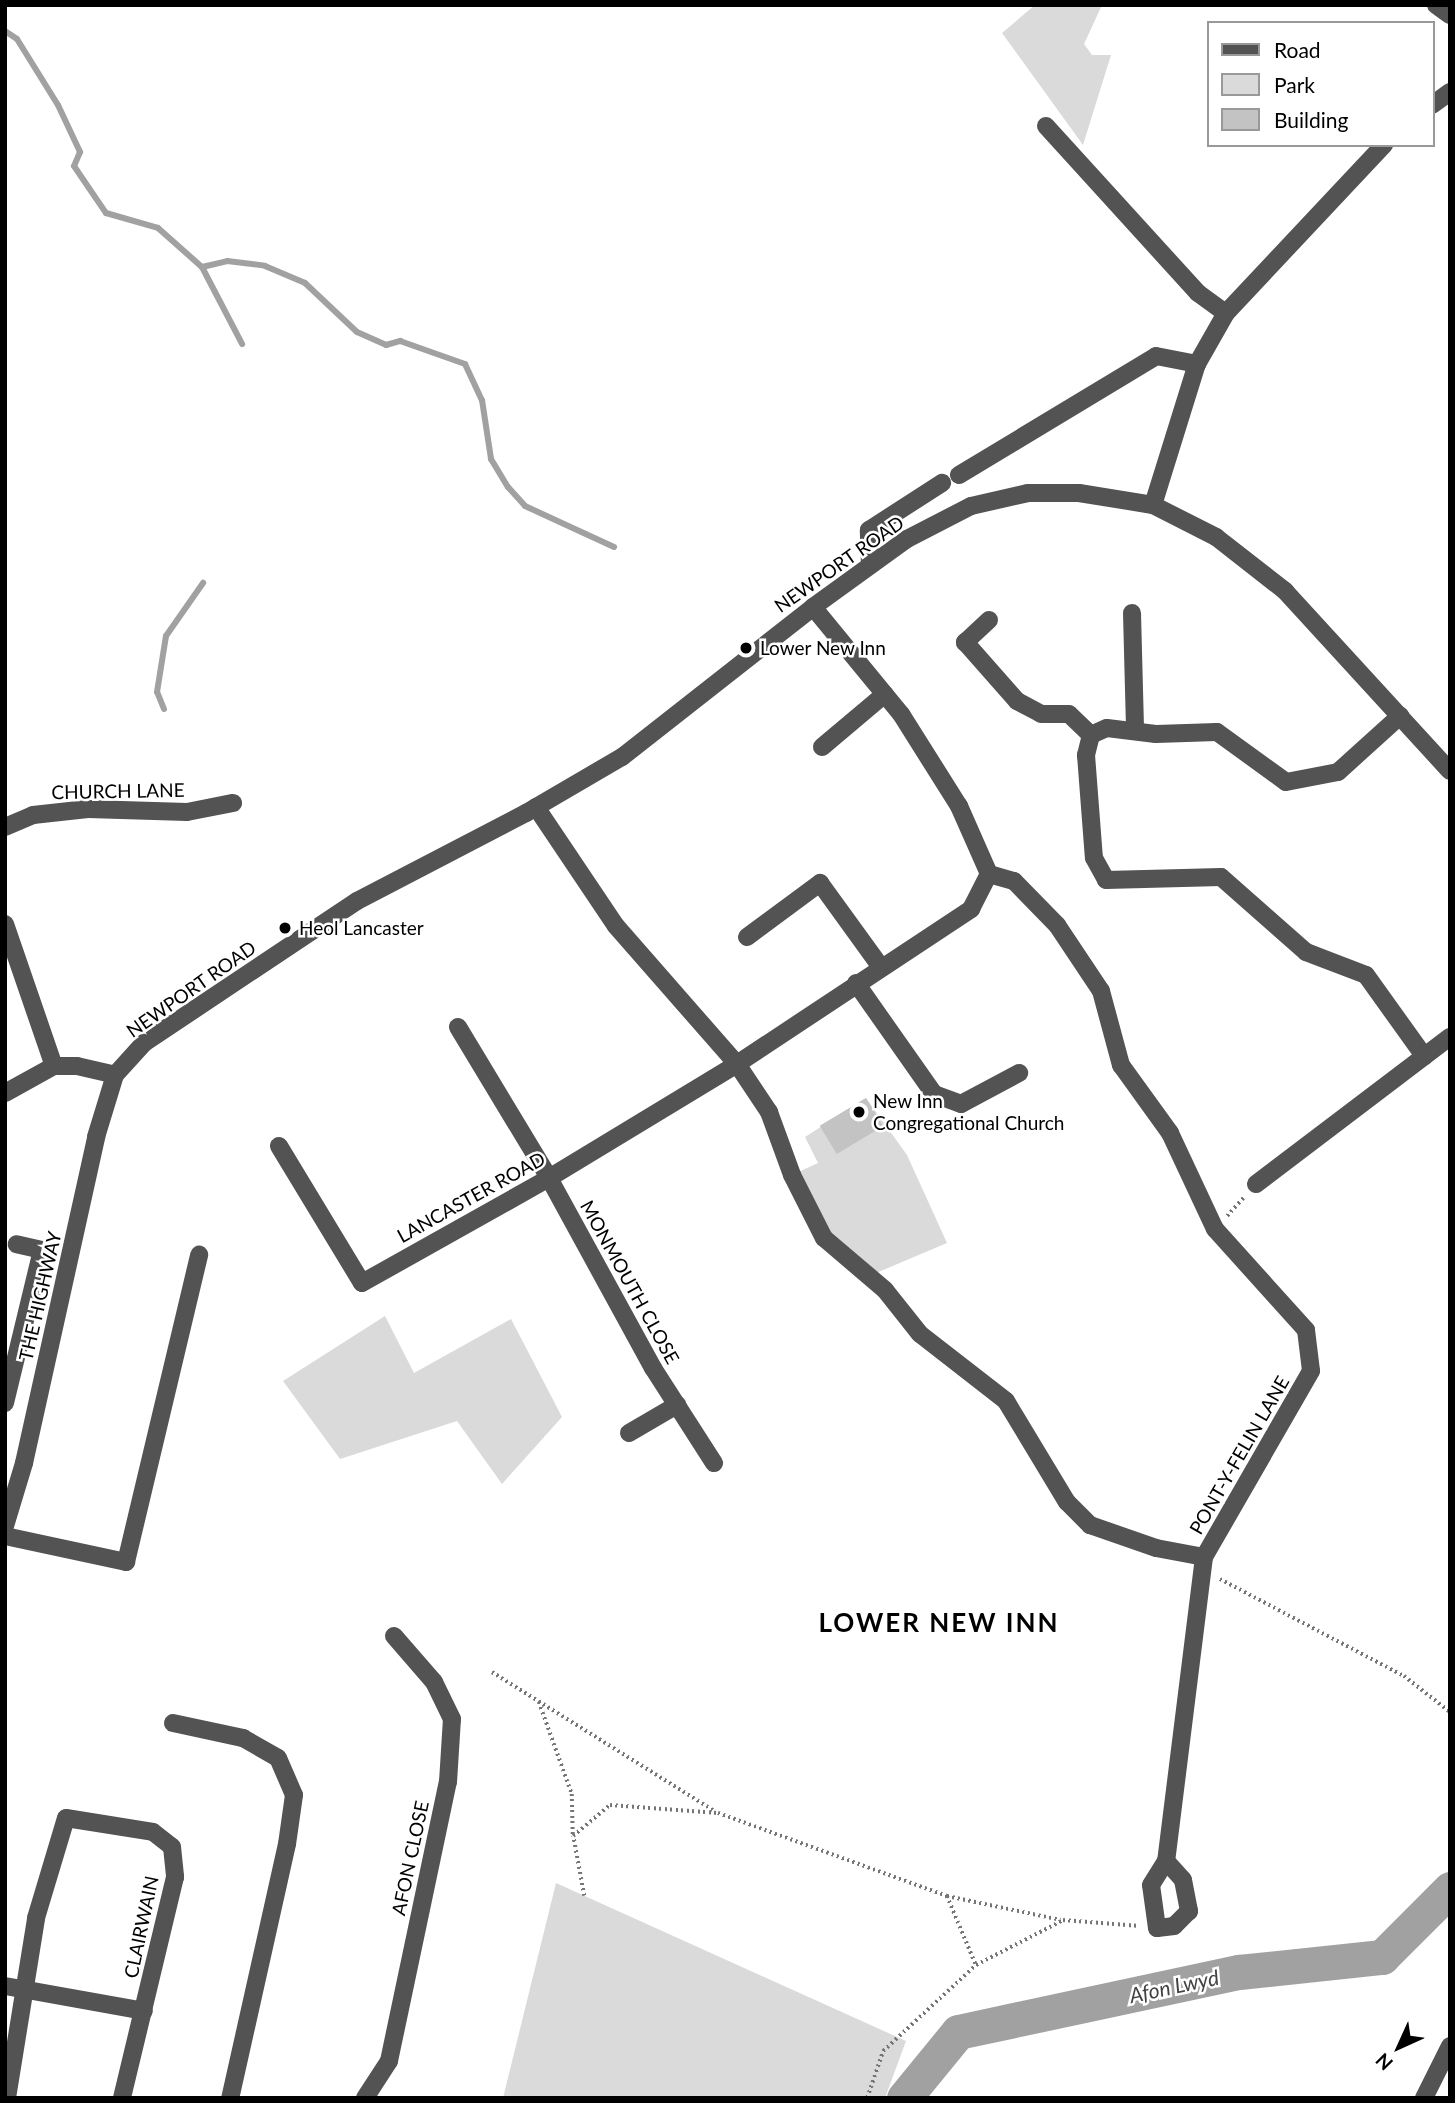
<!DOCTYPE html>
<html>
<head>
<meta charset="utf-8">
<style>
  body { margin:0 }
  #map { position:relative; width:1455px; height:2103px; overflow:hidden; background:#fff; font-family:Lato,sans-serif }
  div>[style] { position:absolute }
  .green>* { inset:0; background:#dadada }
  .stream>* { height:6px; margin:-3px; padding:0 3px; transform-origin:3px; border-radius:3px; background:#a1a1a1 }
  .river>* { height:35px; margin:-17.5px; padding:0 17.5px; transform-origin:17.5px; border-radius:17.5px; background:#a1a1a1 }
  .building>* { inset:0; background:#c3c3c3; transform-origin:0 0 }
  .path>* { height:3.5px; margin-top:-1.75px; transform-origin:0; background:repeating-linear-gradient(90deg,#757575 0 2px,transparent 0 5.5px) }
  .minor>* { height:18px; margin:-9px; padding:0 9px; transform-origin:9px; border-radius:9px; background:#535353 }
  .dots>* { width:19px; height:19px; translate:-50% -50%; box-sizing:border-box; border:4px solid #fff; border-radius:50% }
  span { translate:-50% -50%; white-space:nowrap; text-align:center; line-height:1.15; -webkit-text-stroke:5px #fff; paint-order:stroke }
  .street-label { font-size:19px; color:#000 }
  .poi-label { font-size:19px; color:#000 }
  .left { translate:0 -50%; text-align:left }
  .water-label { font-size:21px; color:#424242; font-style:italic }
  .district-label { font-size:26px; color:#000; font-weight:700; letter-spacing:2px }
  .frame { position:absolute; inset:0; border:7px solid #000; pointer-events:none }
  .legend { position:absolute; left:1207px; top:21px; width:228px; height:126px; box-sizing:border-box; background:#fff; border:2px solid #999; margin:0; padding:9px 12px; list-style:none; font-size:21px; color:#000 }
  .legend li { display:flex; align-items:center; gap:14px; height:35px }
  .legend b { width:35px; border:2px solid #999 }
  .north { position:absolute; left:1364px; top:2012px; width:70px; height:70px; -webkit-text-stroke:5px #fff; paint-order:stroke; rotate:225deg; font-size:19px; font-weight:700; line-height:28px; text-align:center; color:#000 }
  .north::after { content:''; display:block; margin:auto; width:24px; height:32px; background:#000; clip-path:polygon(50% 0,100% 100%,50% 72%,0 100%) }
</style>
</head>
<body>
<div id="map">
  <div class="green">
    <div style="clip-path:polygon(1035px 5px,1102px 5px,1084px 44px,1092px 55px,1111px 55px,1083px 145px,1002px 33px)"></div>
    <div style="clip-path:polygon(866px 1098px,907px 1155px,947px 1243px,869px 1276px,824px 1238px,792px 1175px,818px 1163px,805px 1137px)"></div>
    <div style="clip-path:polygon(385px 1316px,414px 1373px,511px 1319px,562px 1417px,502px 1484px,457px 1421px,340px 1459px,283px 1381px)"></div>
    <div style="clip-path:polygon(556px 1883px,906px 2041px,885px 2098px,503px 2098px)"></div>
  </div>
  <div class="stream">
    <div style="left:5px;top:31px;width:14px;rotate:34deg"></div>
    <div style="left:17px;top:39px;width:78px;rotate:58.2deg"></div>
    <div style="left:58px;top:105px;width:52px;rotate:64.9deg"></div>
    <div style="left:80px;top:152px;width:15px;rotate:113deg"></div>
    <div style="left:74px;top:166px;width:57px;rotate:55.8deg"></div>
    <div style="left:106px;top:213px;width:54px;rotate:16.1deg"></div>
    <div style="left:158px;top:228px;width:59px;rotate:41.6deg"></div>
    <div style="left:202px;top:267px;width:87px;rotate:62.5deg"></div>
    <div style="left:202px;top:267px;width:26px;rotate:-13deg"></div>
    <div style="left:227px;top:261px;width:38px;rotate:7deg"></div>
    <div style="left:265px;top:266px;width:43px;rotate:23deg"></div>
    <div style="left:305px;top:283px;width:71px;rotate:43.3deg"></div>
    <div style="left:357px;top:332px;width:32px;rotate:24deg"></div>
    <div style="left:386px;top:345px;width:15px;rotate:-16deg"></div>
    <div style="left:400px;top:341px;width:69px;rotate:19.5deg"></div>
    <div style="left:465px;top:364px;width:40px;rotate:65deg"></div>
    <div style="left:482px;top:400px;width:60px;rotate:81.3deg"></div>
    <div style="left:491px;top:459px;width:33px;rotate:59deg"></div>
    <div style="left:508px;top:487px;width:25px;rotate:48deg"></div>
    <div style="left:525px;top:506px;width:98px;rotate:24.7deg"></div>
    <div style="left:164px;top:709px;width:18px;rotate:-112deg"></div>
    <div style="left:157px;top:692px;width:57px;rotate:-80.9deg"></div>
    <div style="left:166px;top:636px;width:65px;rotate:-55.1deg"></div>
  </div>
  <div class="river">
    <div style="left:904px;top:2098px;width:85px;rotate:-50.7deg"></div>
    <div style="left:958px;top:2032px;width:287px;rotate:-12.1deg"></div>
    <div style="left:1239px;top:1972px;width:144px;rotate:-6deg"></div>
    <div style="left:1382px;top:1957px;width:96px;rotate:-45deg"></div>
  </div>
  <div class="building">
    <div style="left:866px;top:1098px;width:33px;height:54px;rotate:59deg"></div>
  </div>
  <div class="path">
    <div style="left:1227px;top:1216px;width:27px;rotate:-48deg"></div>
    <div style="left:1220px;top:1579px;width:208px;rotate:27.8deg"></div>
    <div style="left:1404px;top:1676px;width:58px;rotate:38deg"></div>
    <div style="left:492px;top:1672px;width:264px;rotate:32deg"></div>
    <div style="left:539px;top:1702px;width:98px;rotate:70.3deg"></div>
    <div style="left:572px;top:1794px;width:41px;rotate:88.6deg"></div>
    <div style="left:584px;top:1896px;width:61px;rotate:-100.4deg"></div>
    <div style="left:573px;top:1836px;width:48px;rotate:-40deg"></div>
    <div style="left:610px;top:1805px;width:108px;rotate:4.2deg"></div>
    <div style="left:718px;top:1813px;width:244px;rotate:19.9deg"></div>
    <div style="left:947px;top:1896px;width:75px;rotate:67.2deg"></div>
    <div style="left:947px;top:1896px;width:116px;rotate:11.9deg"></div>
    <div style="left:867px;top:2098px;width:50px;rotate:-71.2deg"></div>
    <div style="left:883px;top:2051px;width:127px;rotate:-42.8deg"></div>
    <div style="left:976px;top:1965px;width:98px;rotate:-27.3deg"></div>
    <div style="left:1063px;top:1920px;width:77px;rotate:4.5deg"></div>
  </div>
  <div class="minor">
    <div style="left:1436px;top:5px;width:17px;rotate:36deg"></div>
    <div style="left:1432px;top:105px;width:22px;rotate:-36deg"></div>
    <div style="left:1046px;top:126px;width:226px;rotate:47.7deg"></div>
    <div style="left:1198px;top:293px;width:34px;rotate:36deg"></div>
    <div style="left:959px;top:475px;width:230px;rotate:-31.1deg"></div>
    <div style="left:1156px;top:356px;width:42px;rotate:11deg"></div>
    <div style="left:1153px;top:505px;width:148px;rotate:-72.7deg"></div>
    <div style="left:1197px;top:364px;width:59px;rotate:-60.4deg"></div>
    <div style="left:1226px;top:313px;width:231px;rotate:-46.8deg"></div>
    <div style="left:870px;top:565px;width:35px;rotate:-92deg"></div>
    <div style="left:869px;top:530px;width:87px;rotate:-32.8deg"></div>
    <div style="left:813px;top:607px;width:139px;rotate:50.6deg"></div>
    <div style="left:901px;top:714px;width:109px;rotate:57.8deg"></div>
    <div style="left:959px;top:806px;width:74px;rotate:66.2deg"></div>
    <div style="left:989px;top:874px;width:26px;rotate:16deg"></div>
    <div style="left:1014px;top:881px;width:62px;rotate:45.7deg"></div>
    <div style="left:1057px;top:925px;width:79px;rotate:56.3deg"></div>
    <div style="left:1101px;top:991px;width:77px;rotate:74.9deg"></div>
    <div style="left:1121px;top:1065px;width:84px;rotate:54.2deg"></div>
    <div style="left:1170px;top:1133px;width:106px;rotate:64.9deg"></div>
    <div style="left:1215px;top:1229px;width:136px;rotate:48deg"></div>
    <div style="left:1306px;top:1330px;width:41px;rotate:83deg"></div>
    <div style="left:1311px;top:1371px;width:215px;rotate:119.9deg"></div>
    <div style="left:1204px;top:1557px;width:306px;rotate:97.1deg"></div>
    <div style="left:1132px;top:613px;width:116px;rotate:88.5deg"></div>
    <div style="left:989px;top:620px;width:33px;rotate:137deg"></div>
    <div style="left:965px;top:642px;width:79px;rotate:48.6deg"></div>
    <div style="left:1017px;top:701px;width:27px;rotate:28deg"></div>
    <div style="left:1041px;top:714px;width:28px"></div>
    <div style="left:1069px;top:714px;width:30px;rotate:44deg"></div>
    <div style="left:1091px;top:735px;width:21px;rotate:104deg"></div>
    <div style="left:1086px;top:755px;width:103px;rotate:85.6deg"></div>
    <div style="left:1094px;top:858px;width:25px;rotate:61deg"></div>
    <div style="left:1106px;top:880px;width:115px;rotate:-1.5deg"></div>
    <div style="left:1221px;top:877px;width:113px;rotate:41.4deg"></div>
    <div style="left:1306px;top:952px;width:64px;rotate:21deg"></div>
    <div style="left:1366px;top:975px;width:100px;rotate:54.4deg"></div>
    <div style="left:1091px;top:735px;width:17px;rotate:-24deg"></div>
    <div style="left:1107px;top:728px;width:49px;rotate:7deg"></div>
    <div style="left:1156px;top:734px;width:61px;rotate:-1.9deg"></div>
    <div style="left:1217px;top:732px;width:85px;rotate:35.9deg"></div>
    <div style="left:1286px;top:782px;width:53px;rotate:-10.9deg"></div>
    <div style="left:1338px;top:772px;width:84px;rotate:-42.1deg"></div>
    <div style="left:822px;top:747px;width:82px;rotate:-40.1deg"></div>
    <div style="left:536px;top:807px;width:143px;rotate:56.1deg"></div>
    <div style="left:616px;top:926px;width:184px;rotate:48.8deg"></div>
    <div style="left:737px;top:1064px;width:58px;rotate:56.3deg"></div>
    <div style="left:769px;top:1112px;width:67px;rotate:69.9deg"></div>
    <div style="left:792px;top:1175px;width:71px;rotate:63.1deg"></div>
    <div style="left:824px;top:1238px;width:80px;rotate:40.4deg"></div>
    <div style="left:885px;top:1290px;width:56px;rotate:51.5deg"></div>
    <div style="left:920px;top:1334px;width:109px;rotate:37.9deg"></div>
    <div style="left:1006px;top:1401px;width:118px;rotate:58.9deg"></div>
    <div style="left:1067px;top:1502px;width:33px;rotate:45deg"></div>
    <div style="left:1090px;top:1525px;width:70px;rotate:19.2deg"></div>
    <div style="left:1156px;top:1548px;width:49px;rotate:10.6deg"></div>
    <div style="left:5px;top:827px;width:30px;rotate:-23deg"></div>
    <div style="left:33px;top:815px;width:55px;rotate:-6.2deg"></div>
    <div style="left:88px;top:809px;width:99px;rotate:1.7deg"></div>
    <div style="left:187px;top:812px;width:47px;rotate:-11.1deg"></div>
    <div style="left:5px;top:924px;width:150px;rotate:71deg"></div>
    <div style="left:747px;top:937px;width:91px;rotate:-36.5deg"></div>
    <div style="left:820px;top:883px;width:102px;rotate:54.1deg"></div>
    <div style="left:856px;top:983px;width:136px;rotate:54.9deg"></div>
    <div style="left:934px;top:1094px;width:29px;rotate:20deg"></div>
    <div style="left:961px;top:1104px;width:66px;rotate:-28.1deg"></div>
    <div style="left:458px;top:1027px;width:176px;rotate:58.9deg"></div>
    <div style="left:549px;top:1178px;width:217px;rotate:61.3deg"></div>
    <div style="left:653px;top:1368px;width:113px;rotate:57.3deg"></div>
    <div style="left:5px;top:1093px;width:56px;rotate:-28.9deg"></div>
    <div style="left:54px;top:1066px;width:23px"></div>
    <div style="left:77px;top:1066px;width:39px;rotate:13deg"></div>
    <div style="left:279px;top:1146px;width:160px;rotate:58.8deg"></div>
    <div style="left:362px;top:1283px;width:214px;rotate:-29.3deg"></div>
    <div style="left:549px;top:1178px;width:220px;rotate:-31.2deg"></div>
    <div style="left:737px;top:1064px;width:281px;rotate:-33.5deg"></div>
    <div style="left:971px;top:909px;width:39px;rotate:-63deg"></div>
    <div style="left:1256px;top:1184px;width:243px;rotate:-37.2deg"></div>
    <div style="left:5px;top:1403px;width:157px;rotate:-76.4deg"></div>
    <div style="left:42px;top:1250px;width:26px;rotate:-167deg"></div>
    <div style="left:629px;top:1433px;width:56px;rotate:-30.3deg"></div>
    <div style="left:5px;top:1526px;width:66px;rotate:-73.2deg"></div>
    <div style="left:24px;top:1463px;width:334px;rotate:-77.5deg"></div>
    <div style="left:96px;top:1137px;width:65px;rotate:-73deg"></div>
    <div style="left:115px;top:1075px;width:43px;rotate:-47.8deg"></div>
    <div style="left:144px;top:1043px;width:256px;rotate:-33.7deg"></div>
    <div style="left:357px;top:901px;width:191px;rotate:-27.5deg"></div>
    <div style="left:526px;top:813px;width:111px;rotate:-30.3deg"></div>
    <div style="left:622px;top:757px;width:243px;rotate:-38.1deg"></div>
    <div style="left:813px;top:607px;width:116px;rotate:-35.9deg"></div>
    <div style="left:907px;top:539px;width:72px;rotate:-27.3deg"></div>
    <div style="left:971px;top:506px;width:58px;rotate:-12.8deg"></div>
    <div style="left:1028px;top:493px;width:51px"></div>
    <div style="left:1079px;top:493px;width:75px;rotate:9.2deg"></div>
    <div style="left:1153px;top:505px;width:71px;rotate:26.9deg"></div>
    <div style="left:1216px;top:537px;width:88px;rotate:38deg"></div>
    <div style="left:1285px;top:591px;width:244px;rotate:47.5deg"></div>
    <div style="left:5px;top:1536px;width:124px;rotate:12.1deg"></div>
    <div style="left:126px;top:1562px;width:316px;rotate:-76.6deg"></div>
    <div style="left:173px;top:1723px;width:72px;rotate:12.1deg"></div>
    <div style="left:243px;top:1738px;width:40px;rotate:29.7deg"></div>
    <div style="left:278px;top:1758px;width:40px;rotate:66.6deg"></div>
    <div style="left:294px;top:1795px;width:49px;rotate:98.1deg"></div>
    <div style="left:287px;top:1844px;width:260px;rotate:102.6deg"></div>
    <div style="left:1166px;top:1861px;width:25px;rotate:48deg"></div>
    <div style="left:1183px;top:1880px;width:32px;rotate:79deg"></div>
    <div style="left:1189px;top:1911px;width:21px;rotate:135deg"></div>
    <div style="left:1174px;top:1926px;width:17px;rotate:173deg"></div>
    <div style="left:1157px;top:1928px;width:43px;rotate:-97.9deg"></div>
    <div style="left:1151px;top:1885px;width:28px;rotate:-58deg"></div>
    <div style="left:5px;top:1986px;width:141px;rotate:10.2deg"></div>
    <div style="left:7px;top:2098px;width:182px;rotate:-80.8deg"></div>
    <div style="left:36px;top:1918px;width:104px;rotate:-73.3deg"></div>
    <div style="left:66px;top:1818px;width:88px;rotate:9.1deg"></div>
    <div style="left:153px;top:1832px;width:24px;rotate:38deg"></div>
    <div style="left:172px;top:1847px;width:30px;rotate:84deg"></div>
    <div style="left:175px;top:1877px;width:227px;rotate:103.5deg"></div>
    <div style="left:365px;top:2098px;width:44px;rotate:-57deg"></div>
    <div style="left:389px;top:2061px;width:285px;rotate:-78.1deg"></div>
    <div style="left:448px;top:1782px;width:63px;rotate:-86.4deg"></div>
    <div style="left:452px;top:1719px;width:41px;rotate:-115.9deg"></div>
    <div style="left:434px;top:1682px;width:61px;rotate:-131deg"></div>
    <div style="left:1424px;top:2098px;width:58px;rotate:-63.4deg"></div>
  </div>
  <div class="dots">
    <div style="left:746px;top:648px;background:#000"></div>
    <div style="left:285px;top:928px;background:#000"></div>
    <div style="left:859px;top:1112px;background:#000"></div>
  </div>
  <div class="street-label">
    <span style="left:839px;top:564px;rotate:-35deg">NEWPORT ROAD</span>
    <span style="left:118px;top:791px;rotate:-1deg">CHURCH LANE</span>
    <span style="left:191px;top:989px;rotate:-35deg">NEWPORT ROAD</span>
    <span style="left:471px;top:1197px;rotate:-29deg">LANCASTER ROAD</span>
    <span style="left:630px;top:1282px;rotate:61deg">MONMOUTH CLOSE</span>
    <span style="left:40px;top:1296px;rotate:-77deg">THE HIGHWAY</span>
    <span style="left:1239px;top:1455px;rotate:-60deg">PONT-Y-FELIN LANE</span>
    <span style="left:410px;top:1858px;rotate:-78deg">AFON CLOSE</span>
    <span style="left:141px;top:1927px;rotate:-78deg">CLAIRWAIN</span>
  </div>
  <div class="poi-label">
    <span class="left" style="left:760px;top:648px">Lower New Inn</span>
    <span class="left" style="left:299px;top:928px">Heol Lancaster</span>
    <span class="left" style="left:873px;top:1112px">New Inn<br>Congregational Church</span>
  </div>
  <div class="water-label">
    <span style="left:1174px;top:1986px;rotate:-12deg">Afon Lwyd</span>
  </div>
  <div class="district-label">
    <span style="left:939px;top:1623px">LOWER NEW INN</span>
  </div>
  <div class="frame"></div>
  <ul class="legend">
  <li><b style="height:9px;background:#535353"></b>Road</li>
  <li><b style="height:19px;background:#dadada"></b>Park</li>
  <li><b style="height:19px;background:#c3c3c3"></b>Building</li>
  </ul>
  <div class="north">N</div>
</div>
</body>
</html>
